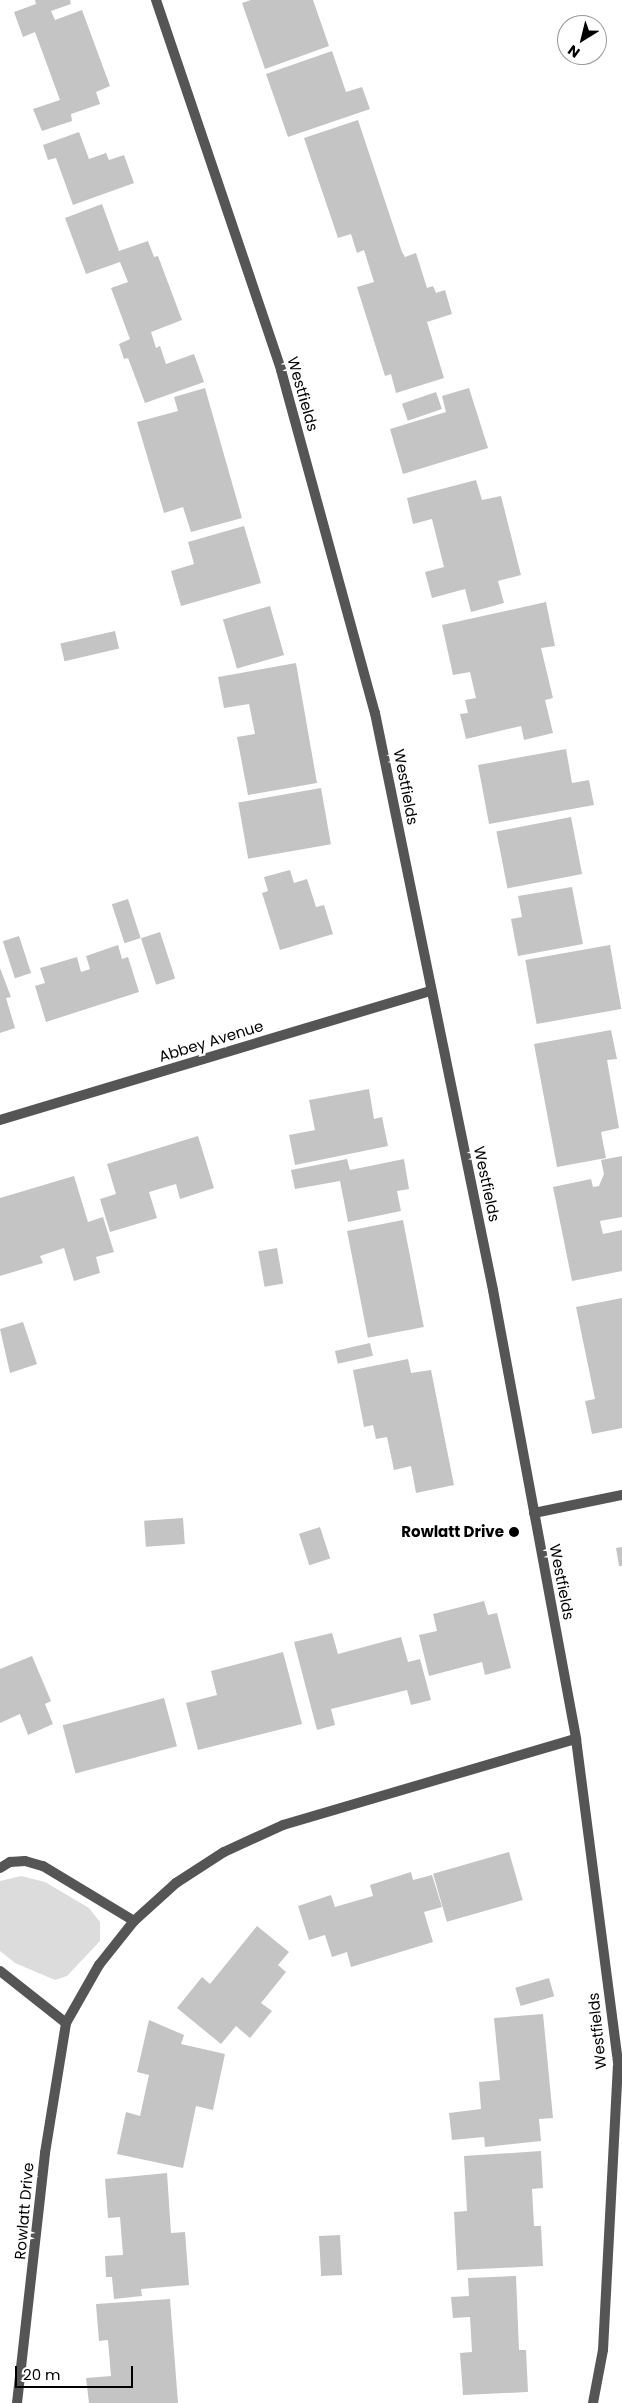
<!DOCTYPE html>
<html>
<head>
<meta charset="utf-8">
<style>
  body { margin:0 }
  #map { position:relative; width:622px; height:2403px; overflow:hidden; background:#fff; font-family:Poppins,sans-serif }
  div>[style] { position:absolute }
  .green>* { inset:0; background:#dcdcdc }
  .building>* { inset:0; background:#c4c4c4; transform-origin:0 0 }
  .minor>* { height:10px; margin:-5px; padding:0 5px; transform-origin:5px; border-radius:5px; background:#555 }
  .dots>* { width:14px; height:14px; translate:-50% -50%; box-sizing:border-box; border:2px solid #fff; border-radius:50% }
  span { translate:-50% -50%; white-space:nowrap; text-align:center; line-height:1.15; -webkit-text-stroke:5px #fff; paint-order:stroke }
  .street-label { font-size:15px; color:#000 }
  .poi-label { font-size:15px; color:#000; font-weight:700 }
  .right { translate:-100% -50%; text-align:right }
  .north { position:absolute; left:557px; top:15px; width:50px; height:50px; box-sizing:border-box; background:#fff; border:1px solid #999; border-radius:50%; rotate:216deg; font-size:14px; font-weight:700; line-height:20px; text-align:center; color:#000 }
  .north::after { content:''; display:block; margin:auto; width:18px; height:22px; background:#000; clip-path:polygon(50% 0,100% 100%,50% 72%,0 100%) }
  .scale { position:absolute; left:15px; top:2366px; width:118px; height:22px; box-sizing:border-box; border:2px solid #000; border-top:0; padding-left:6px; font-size:15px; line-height:18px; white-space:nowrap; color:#000; -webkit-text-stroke:4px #fff; paint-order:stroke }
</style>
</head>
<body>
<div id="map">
  <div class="green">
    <div style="clip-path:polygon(21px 1876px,45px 1882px,89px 1908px,100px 1922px,100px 1941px,67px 1976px,55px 1980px,15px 1963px,0 1951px,0 1881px)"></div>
  </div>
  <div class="building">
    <div style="clip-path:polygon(35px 0,70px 0,71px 4px,51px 11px,55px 20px,82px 10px,110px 86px,96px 92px,100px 104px,71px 114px,72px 121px,42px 131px,33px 109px,60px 100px,35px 32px,23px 37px,14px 12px,36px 4px)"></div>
    <div style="clip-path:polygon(251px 0,313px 0,329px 46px,265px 69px,242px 3px)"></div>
    <div style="clip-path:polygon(332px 51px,346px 92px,362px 87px,370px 109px,288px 137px,266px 74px)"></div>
    <div style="clip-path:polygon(358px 120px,402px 252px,405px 257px,416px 253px,427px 288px,433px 286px,436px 293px,445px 290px,452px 314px,427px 322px,444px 378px,396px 393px,391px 374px,385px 376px,357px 287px,374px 282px,364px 250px,357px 253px,351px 234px,338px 238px,304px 138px)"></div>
    <div style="clip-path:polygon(79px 132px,89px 159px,106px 153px,109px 160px,124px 155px,134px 183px,73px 205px,56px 158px,48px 160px,43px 145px)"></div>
    <div style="clip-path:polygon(102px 204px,119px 251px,148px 241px,154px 257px,158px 256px,182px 320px,151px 332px,156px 348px,160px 346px,166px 364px,194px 354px,204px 382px,145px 403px,128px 358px,124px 359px,119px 344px,130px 339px,111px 288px,128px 282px,120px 262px,86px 274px,65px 218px)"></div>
    <div style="clip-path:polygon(205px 388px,242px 518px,191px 532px,183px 507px,164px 513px,137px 422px,178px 411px,174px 397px)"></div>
    <div style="clip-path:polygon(469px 388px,488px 448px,403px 474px,390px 429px,446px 412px,442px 396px)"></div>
    <div style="left:436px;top:392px;width:18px;height:36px;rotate:71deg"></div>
    <div style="clip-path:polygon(476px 480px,482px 500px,501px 496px,521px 575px,498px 581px,504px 603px,471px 612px,465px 589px,432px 598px,425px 572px,444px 567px,432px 519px,413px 524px,407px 498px)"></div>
    <div style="clip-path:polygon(244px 526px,261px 583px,181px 606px,171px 571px,194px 564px,188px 542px)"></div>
    <div style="clip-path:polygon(546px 602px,555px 646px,541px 648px,553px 698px,545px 700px,553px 733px,524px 740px,521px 726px,466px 739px,460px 714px,468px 713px,465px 700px,476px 698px,470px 672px,453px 675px,442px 625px)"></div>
    <div style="left:270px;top:606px;width:51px;height:49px;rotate:74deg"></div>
    <div style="left:115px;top:631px;width:18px;height:56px;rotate:77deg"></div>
    <div style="clip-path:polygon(296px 663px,317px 783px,248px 795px,237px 737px,255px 734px,249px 704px,224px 708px,218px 677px)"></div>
    <div style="clip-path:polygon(566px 749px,572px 783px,589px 780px,594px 805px,489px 824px,478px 765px)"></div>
    <div style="left:321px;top:788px;width:57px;height:84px;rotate:80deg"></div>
    <div style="left:571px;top:817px;width:58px;height:76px;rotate:79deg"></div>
    <div style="clip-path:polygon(290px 870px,294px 883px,307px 879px,316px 907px,324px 905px,333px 934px,280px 950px,262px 893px,268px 891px,264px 877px)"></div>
    <div style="clip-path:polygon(572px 887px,583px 944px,518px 956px,511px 919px,522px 917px,518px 896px)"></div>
    <div style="left:128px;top:899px;width:41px;height:17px;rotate:72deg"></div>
    <div style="left:160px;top:932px;width:49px;height:20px;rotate:72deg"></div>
    <div style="left:19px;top:936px;width:39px;height:17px;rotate:72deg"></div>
    <div style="clip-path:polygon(118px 945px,122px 959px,128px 957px,139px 992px,46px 1022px,35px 986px,45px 983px,40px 968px,77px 957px,81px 972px,90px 969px,86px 956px)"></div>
    <div style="left:610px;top:945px;width:65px;height:86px;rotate:80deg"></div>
    <div style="clip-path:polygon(0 968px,11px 997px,6px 998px,15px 1028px,0 1033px)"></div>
    <div style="clip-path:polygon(611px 1030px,617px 1059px,607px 1060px,619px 1128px,601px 1132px,606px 1158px,557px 1167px,534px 1044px)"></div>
    <div style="clip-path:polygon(369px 1089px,374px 1119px,382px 1117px,388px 1146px,295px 1165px,289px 1135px,315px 1130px,309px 1100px)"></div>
    <div style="clip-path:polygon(198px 1136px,214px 1188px,180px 1199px,176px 1184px,149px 1192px,157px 1218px,110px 1232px,100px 1199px,116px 1194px,107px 1164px)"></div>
    <div style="clip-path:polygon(622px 1156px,622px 1217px,600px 1221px,603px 1234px,622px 1230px,622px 1271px,572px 1281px,553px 1187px,591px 1179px,593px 1187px,599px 1186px,604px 1174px,601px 1160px)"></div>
    <div style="clip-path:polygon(347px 1159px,350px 1170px,404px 1159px,409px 1189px,397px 1191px,401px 1211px,348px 1222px,340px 1181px,295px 1189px,291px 1170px)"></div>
    <div style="clip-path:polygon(74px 1176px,88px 1222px,103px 1217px,114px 1252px,96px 1257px,100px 1273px,74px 1281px,64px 1248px,40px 1256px,43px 1263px,0 1276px,0 1198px)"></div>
    <div style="left:403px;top:1220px;width:109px;height:57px;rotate:79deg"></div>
    <div style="left:277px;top:1248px;width:36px;height:19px;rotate:80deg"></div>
    <div style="clip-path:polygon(622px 1298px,622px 1428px,592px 1434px,585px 1401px,595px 1399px,576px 1307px)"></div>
    <div style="clip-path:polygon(23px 1322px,37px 1364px,10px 1373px,0 1329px)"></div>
    <div style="left:370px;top:1343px;width:13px;height:36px;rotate:77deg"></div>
    <div style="clip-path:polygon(408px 1359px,411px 1373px,431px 1370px,454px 1485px,416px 1493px,411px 1466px,394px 1470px,387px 1437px,376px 1439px,373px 1425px,364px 1427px,353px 1370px)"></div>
    <div style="left:183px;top:1518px;width:26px;height:39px;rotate:86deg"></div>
    <div style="left:320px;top:1527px;width:33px;height:22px;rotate:72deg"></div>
    <div style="clip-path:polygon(622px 1547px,622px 1566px,619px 1566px,616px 1548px)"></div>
    <div style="clip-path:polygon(484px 1601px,488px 1615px,497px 1613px,511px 1668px,485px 1675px,482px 1662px,429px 1676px,419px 1635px,437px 1631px,433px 1614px)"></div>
    <div style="clip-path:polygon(332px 1633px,338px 1654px,401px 1637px,408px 1662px,420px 1659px,431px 1700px,411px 1705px,407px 1690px,331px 1709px,335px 1725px,317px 1730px,294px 1642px)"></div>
    <div style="clip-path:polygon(283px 1652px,302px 1724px,198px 1750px,186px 1703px,217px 1695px,211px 1671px)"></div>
    <div style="clip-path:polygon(32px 1656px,51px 1701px,45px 1704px,53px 1724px,28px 1735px,20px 1714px,0 1723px,0 1669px)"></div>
    <div style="left:164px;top:1698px;width:50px;height:105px;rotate:75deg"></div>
    <div style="left:509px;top:1852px;width:50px;height:79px;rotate:74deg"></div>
    <div style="clip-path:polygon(411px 1872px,413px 1880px,432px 1875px,442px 1907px,424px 1912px,433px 1942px,351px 1967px,347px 1952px,332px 1957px,325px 1935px,309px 1940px,298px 1906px,331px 1895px,335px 1907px,352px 1902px,373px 1896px,370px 1885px)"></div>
    <div style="clip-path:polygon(257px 1926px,289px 1952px,278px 1965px,286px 1972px,261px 2003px,272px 2011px,250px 2038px,236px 2026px,221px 2044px,177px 2008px,202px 1977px,210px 1984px)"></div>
    <div style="left:549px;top:1978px;width:19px;height:35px;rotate:74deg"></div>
    <div style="clip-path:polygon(543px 2014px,553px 2118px,539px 2119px,541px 2141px,485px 2147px,484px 2137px,452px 2140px,449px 2113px,481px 2109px,479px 2082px,500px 2080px,494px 2018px)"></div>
    <div style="clip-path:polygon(149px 2020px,184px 2035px,181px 2044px,225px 2054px,213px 2110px,196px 2106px,183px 2168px,117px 2154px,126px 2112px,140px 2116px,149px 2075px,137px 2072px)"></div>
    <div style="clip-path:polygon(541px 2151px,543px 2188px,532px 2189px,534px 2226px,541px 2226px,543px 2266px,457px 2270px,454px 2212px,467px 2211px,464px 2156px)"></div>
    <div style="clip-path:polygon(167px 2173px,171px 2233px,185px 2232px,189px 2285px,141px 2289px,142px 2296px,114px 2299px,112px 2277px,106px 2277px,105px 2256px,123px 2255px,120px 2217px,108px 2218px,105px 2179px)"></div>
    <div style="left:340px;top:2235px;width:40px;height:21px;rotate:87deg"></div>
    <div style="clip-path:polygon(516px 2276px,519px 2350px,526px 2350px,528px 2392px,463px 2395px,460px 2353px,472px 2352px,470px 2317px,453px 2318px,451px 2297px,469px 2296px,468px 2278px)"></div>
    <div style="clip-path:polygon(170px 2299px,178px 2403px,89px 2403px,86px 2378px,111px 2376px,108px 2340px,99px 2341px,96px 2304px)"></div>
  </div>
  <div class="minor">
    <div style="left:156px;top:0;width:391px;rotate:71.3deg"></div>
    <div style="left:281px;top:370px;width:356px;rotate:74.7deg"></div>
    <div style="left:375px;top:713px;width:589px;rotate:78.44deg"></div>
    <div style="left:493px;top:1290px;width:457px;rotate:79.5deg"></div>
    <div style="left:576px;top:1739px;width:328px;rotate:82.6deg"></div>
    <div style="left:618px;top:2064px;width:286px;rotate:93deg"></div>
    <div style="left:603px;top:2350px;width:54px;rotate:100.7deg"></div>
    <div style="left:0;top:1120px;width:450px;rotate:-16.7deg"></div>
    <div style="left:534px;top:1513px;width:90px;rotate:-11.6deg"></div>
    <div style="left:0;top:1868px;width:12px;rotate:-31deg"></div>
    <div style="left:10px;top:1862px;width:15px;rotate:-4deg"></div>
    <div style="left:25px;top:1861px;width:19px;rotate:16deg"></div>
    <div style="left:43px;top:1866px;width:106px;rotate:31.1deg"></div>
    <div style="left:0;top:1971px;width:84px;rotate:38.2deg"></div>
    <div style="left:17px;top:2403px;width:252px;rotate:-83.6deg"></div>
    <div style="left:45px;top:2153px;width:132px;rotate:-80.8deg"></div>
    <div style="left:66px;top:2023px;width:67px;rotate:-60.4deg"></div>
    <div style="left:99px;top:1965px;width:56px;rotate:-51.5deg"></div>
    <div style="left:134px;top:1921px;width:57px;rotate:-42.1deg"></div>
    <div style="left:176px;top:1883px;width:57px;rotate:-32.9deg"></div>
    <div style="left:224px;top:1852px;width:65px;rotate:-24.6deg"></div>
    <div style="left:283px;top:1825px;width:305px;rotate:-16.4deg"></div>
  </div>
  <div class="dots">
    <div style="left:514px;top:1532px;background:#000"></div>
  </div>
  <div class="street-label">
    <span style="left:303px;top:394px;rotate:74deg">Westfields</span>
    <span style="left:406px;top:787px;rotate:79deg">Westfields</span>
    <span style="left:211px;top:1041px;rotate:-17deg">Abbey Avenue</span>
    <span style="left:487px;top:1184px;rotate:78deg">Westfields</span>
    <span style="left:562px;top:1582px;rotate:79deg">Westfields</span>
    <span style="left:597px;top:2031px;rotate:-96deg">Westfields</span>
    <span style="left:24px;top:2211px;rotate:-85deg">Rowlatt Drive</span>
  </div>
  <div class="poi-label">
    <span class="right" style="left:504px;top:1532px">Rowlatt Drive</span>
  </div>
  <div class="north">N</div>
  <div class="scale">20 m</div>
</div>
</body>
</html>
